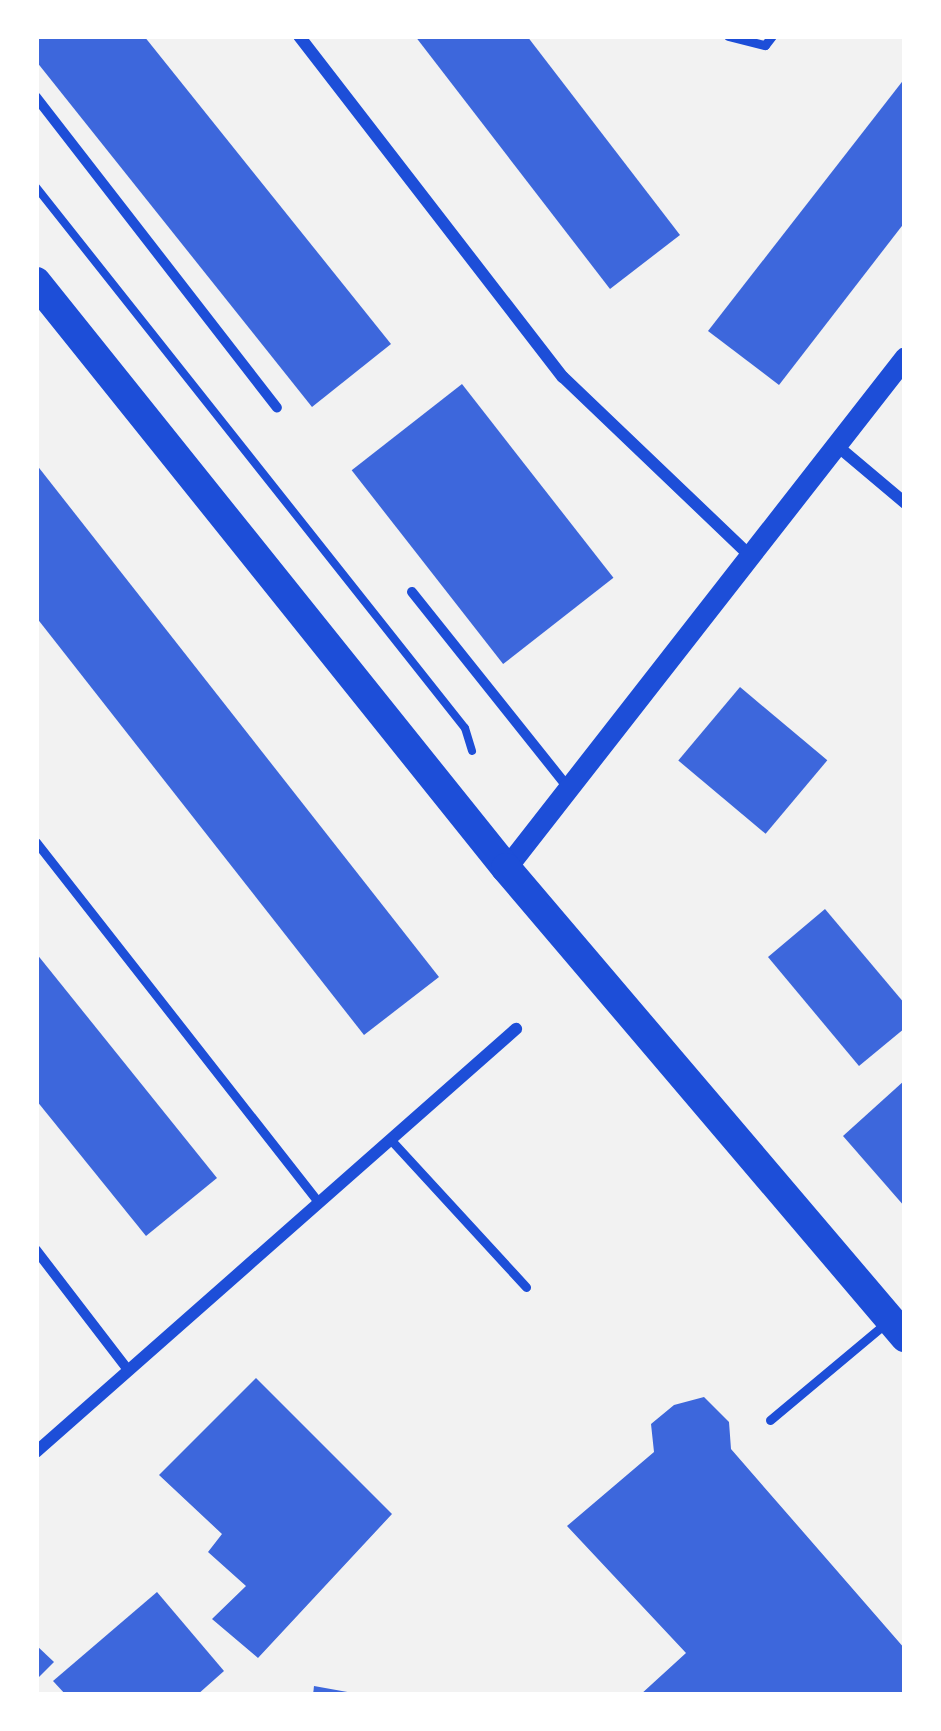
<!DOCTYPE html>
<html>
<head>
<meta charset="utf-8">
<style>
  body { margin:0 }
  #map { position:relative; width:941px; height:1731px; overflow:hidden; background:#f2f2f2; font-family:Lato,sans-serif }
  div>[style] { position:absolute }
  .building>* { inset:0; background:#3d67dc; transform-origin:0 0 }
  .path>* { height:8px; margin:-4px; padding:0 4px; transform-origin:4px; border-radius:4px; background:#1d4ed8 }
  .service>* { height:9px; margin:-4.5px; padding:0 4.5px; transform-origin:4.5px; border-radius:4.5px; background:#1d4ed8 }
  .pedestrian>* { height:10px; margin:-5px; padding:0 5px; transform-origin:5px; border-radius:5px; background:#1d4ed8 }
  .minor>* { height:12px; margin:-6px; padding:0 6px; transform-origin:6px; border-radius:6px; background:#1d4ed8 }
  .tertiary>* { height:21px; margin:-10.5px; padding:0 10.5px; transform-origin:10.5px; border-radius:10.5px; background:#1d4ed8 }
  .primary>* { height:30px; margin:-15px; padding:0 15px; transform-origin:15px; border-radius:15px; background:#1d4ed8 }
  span { translate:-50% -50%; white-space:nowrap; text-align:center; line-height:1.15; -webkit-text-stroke:12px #fff; paint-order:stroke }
  .frame { position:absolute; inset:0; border:39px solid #fff; pointer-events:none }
</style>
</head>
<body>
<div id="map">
  <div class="building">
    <div style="clip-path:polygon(36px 36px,144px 36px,391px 344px,312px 407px,36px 61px)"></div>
    <div style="clip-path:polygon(415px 36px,527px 36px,680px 235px,610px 289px)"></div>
    <div style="clip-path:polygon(905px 78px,905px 222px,779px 385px,708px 331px)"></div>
    <div style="left:462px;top:384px;width:246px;height:140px;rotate:52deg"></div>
    <div style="clip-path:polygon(36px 464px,439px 977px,364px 1035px,36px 617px)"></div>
    <div style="left:740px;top:687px;width:114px;height:96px;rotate:40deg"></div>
    <div style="clip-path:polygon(825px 909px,905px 1004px,905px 1028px,859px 1066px,768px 957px)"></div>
    <div style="clip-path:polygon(36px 953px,217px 1178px,146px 1236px,36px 1100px)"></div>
    <div style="clip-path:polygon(905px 1080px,905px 1207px,843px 1136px)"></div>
    <div style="clip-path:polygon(256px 1378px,392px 1514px,258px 1658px,212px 1619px,246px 1586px,208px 1552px,222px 1534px,159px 1475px)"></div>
    <div style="clip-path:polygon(704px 1397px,729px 1422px,731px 1449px,905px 1649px,905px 1695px,640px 1695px,686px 1653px,567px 1526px,654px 1452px,651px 1424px,674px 1405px)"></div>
    <div style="clip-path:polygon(157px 1592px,224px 1671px,197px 1695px,66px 1695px,53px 1681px)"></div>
    <div style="clip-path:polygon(36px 1645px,54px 1662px,36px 1680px)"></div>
    <div style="clip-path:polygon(314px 1686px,353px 1693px,353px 1695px,313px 1695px)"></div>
  </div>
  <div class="path">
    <div style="left:36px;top:187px;width:690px;rotate:51.59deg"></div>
    <div style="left:465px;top:728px;width:24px;rotate:73deg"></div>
  </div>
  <div class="service">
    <div style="left:728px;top:36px;width:38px;rotate:14deg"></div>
    <div style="left:765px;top:45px;width:11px;rotate:-52deg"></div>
    <div style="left:36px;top:842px;width:457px;rotate:51.9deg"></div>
    <div style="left:390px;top:1139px;width:201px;rotate:47.4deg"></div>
    <div style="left:770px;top:1420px;width:151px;rotate:-39.9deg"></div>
  </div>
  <div class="pedestrian">
    <div style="left:36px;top:97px;width:393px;rotate:52.2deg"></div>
    <div style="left:412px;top:592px;width:248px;rotate:51.4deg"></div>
    <div style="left:36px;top:1250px;width:151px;rotate:52.5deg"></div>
  </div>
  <div class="minor">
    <div style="left:299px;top:36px;width:431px;rotate:52.3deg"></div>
    <div style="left:563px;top:377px;width:257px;rotate:43.7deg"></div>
    <div style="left:835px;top:444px;width:92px;rotate:40.1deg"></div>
    <div style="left:36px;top:1452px;width:640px;rotate:-41.39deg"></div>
  </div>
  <div class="tertiary">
    <div style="left:506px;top:868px;width:648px;rotate:-52.02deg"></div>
  </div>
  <div class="primary">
    <div style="left:36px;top:282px;width:751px;rotate:51.27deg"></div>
    <div style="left:506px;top:868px;width:616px;rotate:49.61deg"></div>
  </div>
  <div class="frame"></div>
</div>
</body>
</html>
